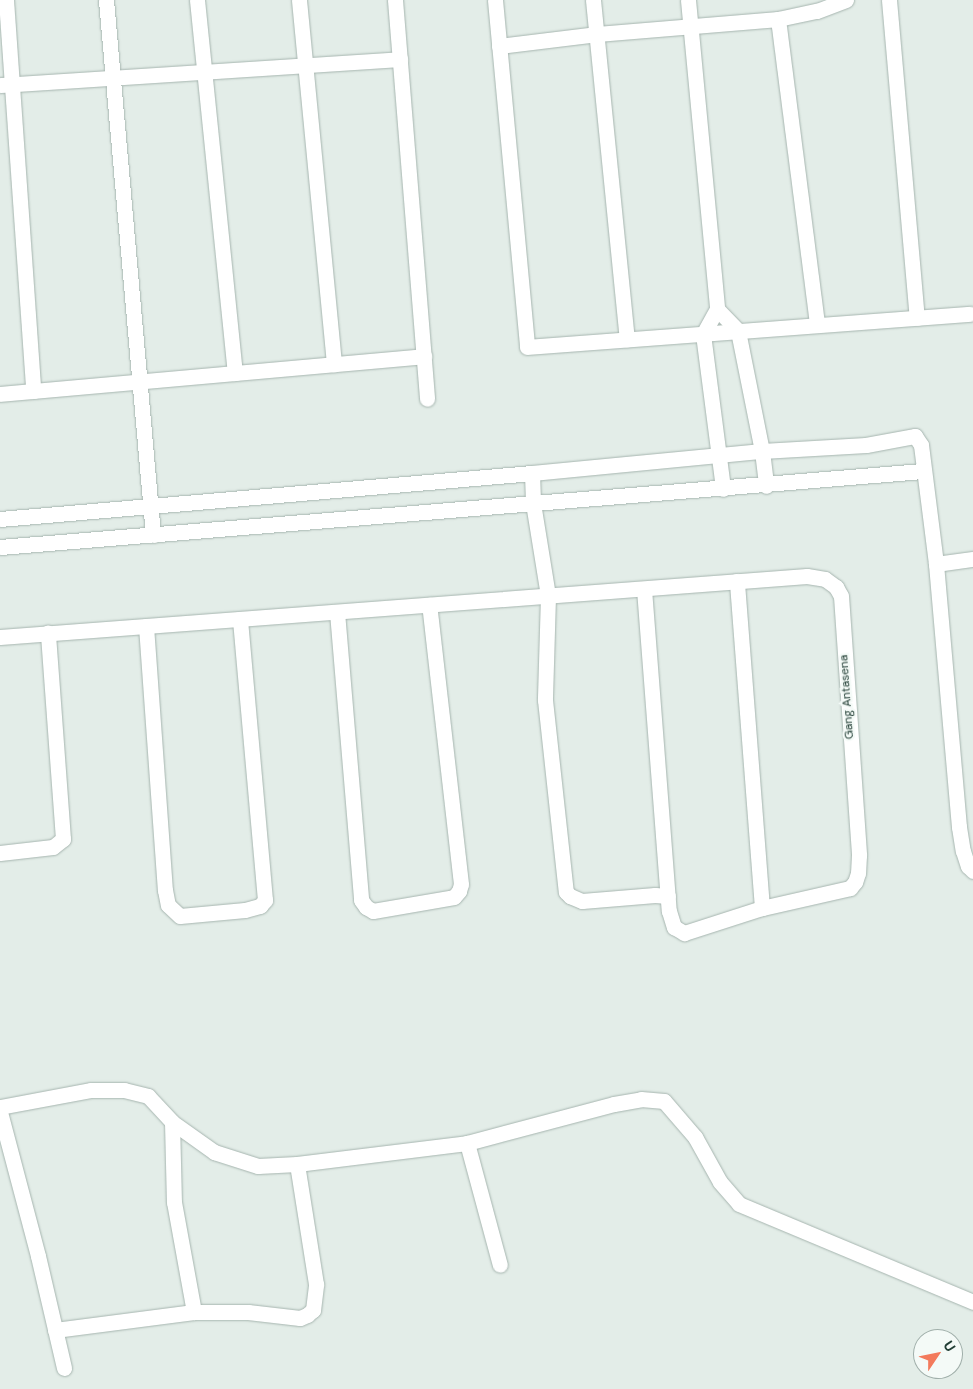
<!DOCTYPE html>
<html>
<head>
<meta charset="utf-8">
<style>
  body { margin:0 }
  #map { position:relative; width:973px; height:1389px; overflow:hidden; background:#e3ede8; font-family:"DM Sans",sans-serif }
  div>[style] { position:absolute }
  .roads { filter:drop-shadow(0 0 1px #a6b5af) drop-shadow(0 0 1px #a6b5af) }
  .minor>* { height:15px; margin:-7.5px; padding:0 7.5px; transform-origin:7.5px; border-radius:7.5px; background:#fff }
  span { translate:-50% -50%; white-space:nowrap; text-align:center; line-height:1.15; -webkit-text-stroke:4.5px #f4faf7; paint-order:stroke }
  .street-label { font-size:12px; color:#233f36 }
  .north { position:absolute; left:913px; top:1329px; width:50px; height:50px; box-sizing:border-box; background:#f4faf7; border:1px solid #a0afaa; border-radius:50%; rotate:56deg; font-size:14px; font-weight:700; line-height:20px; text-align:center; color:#233f36 }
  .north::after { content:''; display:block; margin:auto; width:18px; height:22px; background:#f37a5c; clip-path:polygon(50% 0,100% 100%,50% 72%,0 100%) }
</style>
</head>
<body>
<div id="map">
  <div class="roads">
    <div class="minor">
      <div style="left:6px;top:0;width:392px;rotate:86deg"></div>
      <div style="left:106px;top:0;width:537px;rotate:84.98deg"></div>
      <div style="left:197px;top:0;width:375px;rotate:84.2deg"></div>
      <div style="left:299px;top:0;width:366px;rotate:84.5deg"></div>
      <div style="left:395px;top:0;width:400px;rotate:85.4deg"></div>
      <div style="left:495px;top:0;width:348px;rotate:84.7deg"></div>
      <div style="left:527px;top:347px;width:444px;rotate:-4.3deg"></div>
      <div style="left:593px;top:0;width:341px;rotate:84.3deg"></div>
      <div style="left:688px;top:0;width:310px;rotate:84.6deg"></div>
      <div style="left:717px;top:309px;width:29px;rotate:119deg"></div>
      <div style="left:703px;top:334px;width:156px;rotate:82.6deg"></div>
      <div style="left:889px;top:0;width:319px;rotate:85deg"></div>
      <div style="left:778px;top:19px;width:308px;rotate:82.7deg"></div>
      <div style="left:499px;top:46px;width:99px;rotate:-7deg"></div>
      <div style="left:597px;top:34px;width:182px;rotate:-4.7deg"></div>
      <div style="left:778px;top:19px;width:40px;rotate:-12deg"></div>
      <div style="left:817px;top:11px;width:31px;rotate:-21deg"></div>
      <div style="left:0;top:85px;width:401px;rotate:-3.7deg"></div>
      <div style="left:717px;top:309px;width:30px;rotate:46deg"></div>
      <div style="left:738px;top:331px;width:122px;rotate:78.7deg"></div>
      <div style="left:762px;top:451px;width:35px;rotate:83deg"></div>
      <div style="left:0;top:394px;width:426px;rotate:-5.1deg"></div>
      <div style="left:532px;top:473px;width:30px;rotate:88deg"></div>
      <div style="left:533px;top:503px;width:94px;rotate:80.8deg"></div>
      <div style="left:548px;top:596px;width:104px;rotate:91.7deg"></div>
      <div style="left:545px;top:700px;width:193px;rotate:83.8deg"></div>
      <div style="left:566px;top:892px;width:6px;rotate:45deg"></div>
      <div style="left:570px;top:896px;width:13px;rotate:23deg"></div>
      <div style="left:582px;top:901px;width:73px;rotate:-4.7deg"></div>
      <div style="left:655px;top:895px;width:13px;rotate:4deg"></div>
      <div style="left:0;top:519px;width:534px;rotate:-4.94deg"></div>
      <div style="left:532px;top:473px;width:231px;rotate:-5.5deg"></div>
      <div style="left:762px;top:451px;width:104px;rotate:-3.3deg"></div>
      <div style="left:866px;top:445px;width:50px;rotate:-10.4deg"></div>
      <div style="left:915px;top:436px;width:11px;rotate:56deg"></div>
      <div style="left:921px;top:445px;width:120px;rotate:82.8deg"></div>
      <div style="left:936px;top:564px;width:264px;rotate:85deg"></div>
      <div style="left:959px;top:827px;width:24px;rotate:81deg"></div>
      <div style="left:963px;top:851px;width:16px;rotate:72deg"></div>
      <div style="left:968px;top:866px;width:7px;rotate:45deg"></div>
      <div style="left:0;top:547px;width:926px;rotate:-4.71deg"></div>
      <div style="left:936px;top:564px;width:37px;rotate:-8deg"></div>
      <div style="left:644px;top:589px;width:323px;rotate:85.6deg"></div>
      <div style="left:669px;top:911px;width:17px;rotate:73deg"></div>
      <div style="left:674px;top:927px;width:12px;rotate:31deg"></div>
      <div style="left:684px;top:933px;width:82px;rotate:-17.8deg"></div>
      <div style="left:762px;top:908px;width:328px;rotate:-94.4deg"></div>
      <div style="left:337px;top:612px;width:289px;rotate:85.2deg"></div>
      <div style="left:361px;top:900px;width:9px;rotate:54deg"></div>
      <div style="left:366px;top:907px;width:8px;rotate:30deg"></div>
      <div style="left:373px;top:911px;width:82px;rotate:-9.8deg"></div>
      <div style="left:454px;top:897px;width:8px;rotate:-50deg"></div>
      <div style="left:459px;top:891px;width:7px;rotate:-74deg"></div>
      <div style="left:461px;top:884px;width:281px;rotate:-96.5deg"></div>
      <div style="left:146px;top:626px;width:265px;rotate:85.9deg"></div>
      <div style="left:165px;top:890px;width:15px;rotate:79deg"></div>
      <div style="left:168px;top:905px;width:16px;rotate:43deg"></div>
      <div style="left:180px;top:916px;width:65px;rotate:-5.3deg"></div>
      <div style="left:245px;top:910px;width:16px;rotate:-15deg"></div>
      <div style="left:260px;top:906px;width:8px;rotate:-50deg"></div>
      <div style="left:265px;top:900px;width:282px;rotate:-95.1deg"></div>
      <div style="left:0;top:637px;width:809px;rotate:-4.32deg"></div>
      <div style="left:807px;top:576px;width:18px;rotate:9deg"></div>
      <div style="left:825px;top:579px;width:14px;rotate:36deg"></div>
      <div style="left:836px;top:587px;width:10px;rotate:61deg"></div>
      <div style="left:841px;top:596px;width:260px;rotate:86deg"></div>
      <div style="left:859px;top:855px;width:18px;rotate:93deg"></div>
      <div style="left:858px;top:873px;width:9px;rotate:108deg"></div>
      <div style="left:855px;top:882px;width:8px;rotate:130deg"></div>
      <div style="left:850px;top:888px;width:90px;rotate:167.2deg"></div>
      <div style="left:0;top:853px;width:53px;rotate:-6.5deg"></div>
      <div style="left:53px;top:847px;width:13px;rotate:-39deg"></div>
      <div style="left:63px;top:839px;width:207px;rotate:-94.2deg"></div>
      <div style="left:0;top:1107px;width:93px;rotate:-10.6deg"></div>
      <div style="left:91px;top:1090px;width:33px"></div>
      <div style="left:124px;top:1090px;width:25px;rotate:14deg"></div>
      <div style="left:148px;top:1096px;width:35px;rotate:47deg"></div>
      <div style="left:172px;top:1122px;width:52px;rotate:35.5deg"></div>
      <div style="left:214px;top:1152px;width:46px;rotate:17.7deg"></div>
      <div style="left:258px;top:1166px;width:39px;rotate:-3deg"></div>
      <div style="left:297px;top:1164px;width:171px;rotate:-7deg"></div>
      <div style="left:467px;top:1143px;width:152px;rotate:-14.9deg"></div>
      <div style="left:614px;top:1104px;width:27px;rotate:-10deg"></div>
      <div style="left:641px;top:1099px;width:23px;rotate:5deg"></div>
      <div style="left:664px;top:1101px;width:48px;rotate:49.3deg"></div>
      <div style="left:695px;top:1137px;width:51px;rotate:60.9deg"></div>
      <div style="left:720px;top:1182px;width:29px;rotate:49deg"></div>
      <div style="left:739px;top:1204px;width:254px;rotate:22.7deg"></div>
      <div style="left:0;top:1112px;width:149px;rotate:75.2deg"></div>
      <div style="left:38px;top:1256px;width:115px;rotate:76.9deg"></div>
      <div style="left:172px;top:1122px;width:80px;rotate:88.6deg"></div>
      <div style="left:174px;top:1202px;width:112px;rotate:79.7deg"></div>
      <div style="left:467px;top:1143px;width:126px;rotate:74.9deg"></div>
      <div style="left:55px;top:1330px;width:140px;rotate:-7.4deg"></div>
      <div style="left:194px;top:1312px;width:54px"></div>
      <div style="left:248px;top:1312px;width:52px;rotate:6.6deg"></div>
      <div style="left:300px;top:1318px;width:8px;rotate:-23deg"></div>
      <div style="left:307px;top:1315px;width:8px;rotate:-40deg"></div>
      <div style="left:313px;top:1310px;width:26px;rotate:-83deg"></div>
      <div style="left:316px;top:1284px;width:121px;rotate:-99deg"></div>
    </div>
  </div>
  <div class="street-label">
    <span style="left:847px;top:697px;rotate:-94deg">Gang Antasena</span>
  </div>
  <div class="north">U</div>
</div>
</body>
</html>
